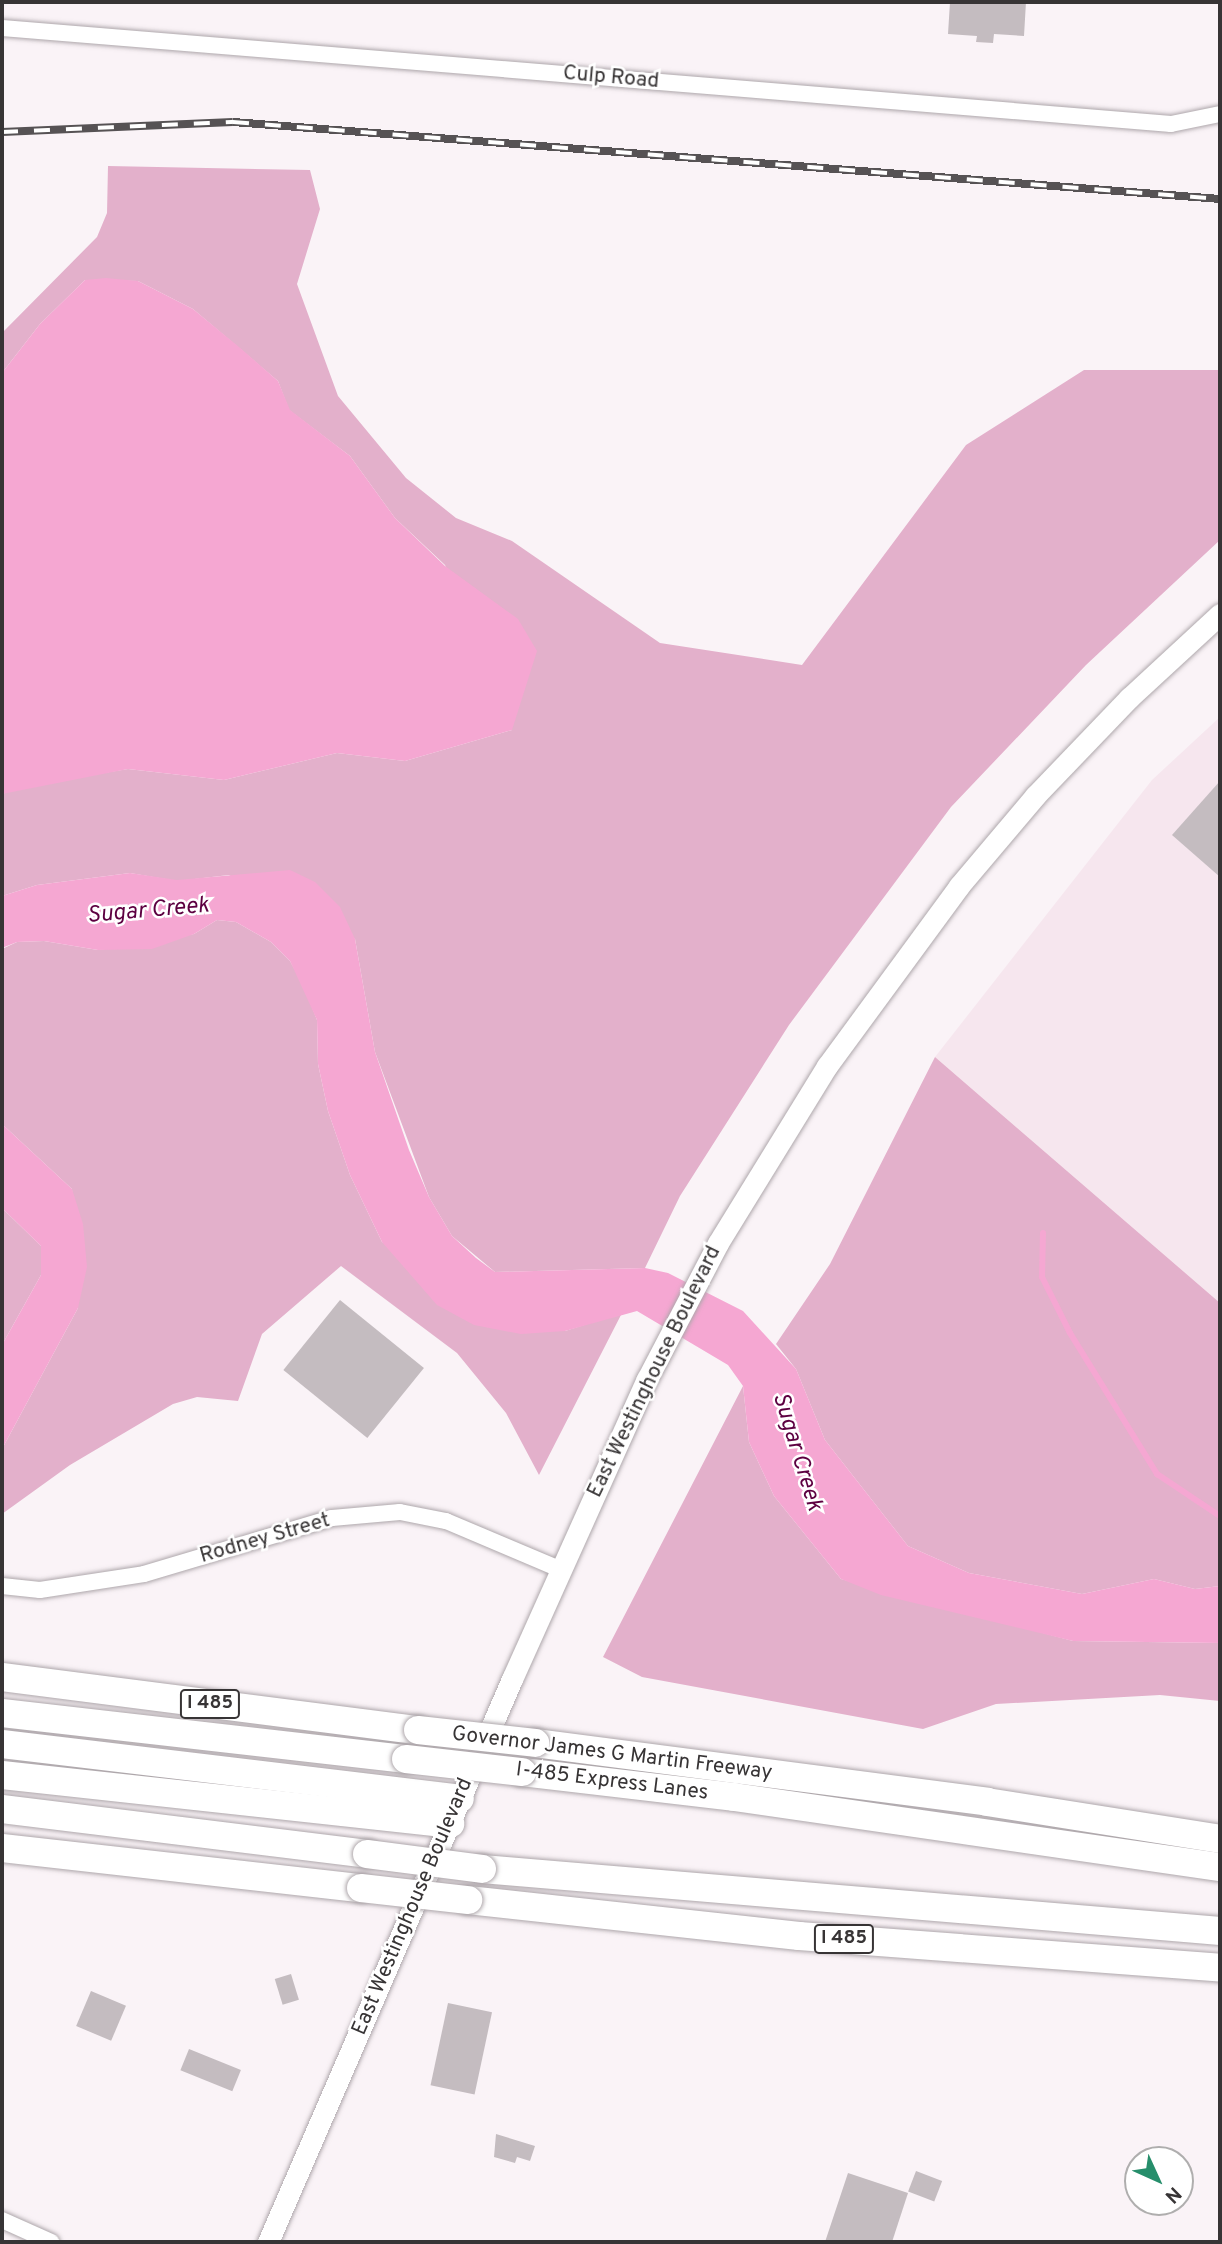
<!DOCTYPE html>
<html>
<head>
<meta charset="utf-8">
<style>
  body { margin:0 }
  #map { position:relative; width:1222px; height:2244px; overflow:hidden; background:#faf3f7; font-family:Overpass,sans-serif }
  div>[style] { position:absolute }
  .built>* { inset:0; background:#f6e6ee }
  .green>* { inset:0; background:#e3b0cb }
  .water>* { inset:0; background:#f5a7d2 }
  .stream>* { height:6px; margin:-3px; padding:0 3px; transform-origin:3px; border-radius:3px; background:#f5a7d2 }
  .building>* { inset:0; background:#c4bcc0; transform-origin:0 0 }
  .roads { filter:drop-shadow(0 0 2px #aea7ab) drop-shadow(0 0 2px #aea7ab) }
  .minor>* { height:16px; margin:-8px; padding:0 8px; transform-origin:8px; border-radius:8px; background:#fff }
  .secondary>* { height:21px; margin:-10.5px; padding:0 10.5px; transform-origin:10.5px; border-radius:10.5px; background:#fff }
  .motorway>* { height:28px; margin:-14px; padding:0 14px; transform-origin:14px; border-radius:14px; background:#fff }
  .rail>* { height:8px; margin-top:-4px; transform-origin:0; background:repeating-linear-gradient(90deg,#fff 0 16px,#565254 0 32px); box-sizing:border-box; border-block:2px solid #565254 }
  .bridges { filter:drop-shadow(0 0 2px #aea7ab) drop-shadow(0 0 2px #aea7ab) }
  .motorway-bridge>* { height:28px; margin:-14px; padding:0 14px; transform-origin:14px; border-radius:14px; background:#fff }
  span { translate:-50% -50%; white-space:nowrap; text-align:center; line-height:1.15; -webkit-text-stroke:5px #fff; paint-order:stroke }
  .shield-label span { padding:2px 5px; background:#fff; border:2px solid; border-radius:5px; -webkit-text-stroke-width:0 }
  .shield-label { font-size:19px; color:#373435; font-weight:700 }
  .street-label { font-size:21px; color:#373435 }
  .water-label { font-size:23px; color:#5d0041; font-style:italic }
  .frame { position:absolute; inset:0; border:4px solid #373435; pointer-events:none }
  .north { position:absolute; left:1124px; top:2146px; width:70px; height:70px; box-sizing:border-box; background:#fff; border:2px solid #afaeae; border-radius:50%; rotate:135deg; font-size:19px; font-weight:700; line-height:28px; text-align:center; color:#373435 }
  .north::after { content:''; display:block; margin:auto; width:24px; height:32px; background:#268e6b; clip-path:polygon(50% 0,100% 100%,50% 72%,0 100%) }
</style>
</head>
<body>
<div id="map">
  <div class="built">
    <div style="clip-path:polygon(1220px 717px,1220px 1303px,935px 1057px,1152px 780px)"></div>
  </div>
  <div class="green">
    <div style="clip-path:polygon(108px 166px,310px 170px,320px 209px,297px 284px,338px 396px,406px 478px,456px 518px,512px 541px,660px 643px,802px 665px,966px 445px,1084px 370px,1220px 370px,1220px 540px,1086px 665px,951px 807px,789px 1025px,680px 1196px,645px 1268px,495px 1272px,452px 1236px,429px 1197px,375px 1052px,355px 939px,229px 875px,177px 881px,130px 873px,37px 885px,2px 896px,2px 794px,24px 786px,128px 769px,224px 780px,337px 753px,405px 761px,512px 730px,445px 565px,395px 518px,350px 456px,289px 410px,278px 381px,193px 309px,138px 281px,85px 280px,40px 324px,2px 373px,2px 333px,97px 237px,107px 213px)"></div>
    <div style="clip-path:polygon(217px 920px,236px 922px,271px 942px,290px 961px,304px 987px,317px 1020px,318px 1064px,328px 1111px,350px 1175px,382px 1242px,565px 1331px,622px 1313px,539px 1475px,506px 1413px,457px 1353px,341px 1266px,262px 1334px,238px 1401px,197px 1397px,173px 1404px,70px 1465px,2px 1514px,2px 1449px,78px 1308px,72px 1189px,2px 1124px,2px 949px,17px 942px,44px 941px,98px 950px,194px 934px)"></div>
    <div style="clip-path:polygon(935px 1057px,1220px 1303px,1220px 1586px,1195px 1589px,1154px 1579px,1082px 1594px,969px 1573px,908px 1546px,825px 1440px,796px 1369px,776px 1344px,830px 1264px)"></div>
    <div style="clip-path:polygon(2px 1208px,41px 1246px,41px 1275px,2px 1345px)"></div>
    <div style="clip-path:polygon(743px 1386px,749px 1442px,774px 1496px,841px 1579px,1073px 1641px,1220px 1643px,1220px 1701px,1160px 1695px,996px 1704px,923px 1729px,642px 1677px,603px 1657px)"></div>
  </div>
  <div class="water">
    <div style="clip-path:polygon(106px 278px,138px 281px,193px 309px,239px 347px,278px 381px,290px 410px,350px 456px,395px 518px,445px 566px,518px 619px,537px 651px,512px 730px,405px 761px,337px 753px,224px 780px,128px 769px,2px 794px,2px 373px,40px 324px,85px 280px)"></div>
    <div style="clip-path:polygon(290px 870px,315px 882px,340px 907px,355px 939px,375px 1052px,409px 1150px,429px 1197px,452px 1236px,476px 1258px,495px 1272px,645px 1268px,668px 1273px,743px 1311px,796px 1369px,825px 1440px,908px 1546px,969px 1573px,1082px 1594px,1154px 1579px,1195px 1589px,1220px 1586px,1220px 1643px,1073px 1641px,881px 1595px,841px 1579px,774px 1496px,749px 1442px,743px 1386px,728px 1365px,637px 1311px,565px 1331px,521px 1334px,474px 1325px,437px 1305px,382px 1242px,350px 1175px,328px 1111px,318px 1064px,317px 1020px,290px 961px,271px 942px,236px 922px,217px 920px,194px 934px,152px 949px,98px 950px,44px 941px,17px 942px,2px 948px,2px 896px,37px 885px,130px 873px,177px 880px)"></div>
    <div style="clip-path:polygon(2px 1124px,72px 1189px,83px 1224px,87px 1267px,78px 1308px,2px 1449px,2px 1345px,41px 1275px,41px 1246px,2px 1208px)"></div>
  </div>
  <div class="stream">
    <div style="left:1043px;top:1233px;width:44px;rotate:91.3deg"></div>
    <div style="left:1042px;top:1277px;width:63px;rotate:63.4deg"></div>
    <div style="left:1070px;top:1333px;width:166px;rotate:58.3deg"></div>
    <div style="left:1157px;top:1474px;width:76px;rotate:33.7deg"></div>
  </div>
  <div class="building">
    <div style="clip-path:polygon(950px 2px,1026px 2px,1024px 36px,994px 34px,993px 43px,976px 42px,977px 36px,948px 34px)"></div>
    <div style="clip-path:polygon(1220px 781px,1220px 877px,1172px 835px)"></div>
    <div style="left:340px;top:1300px;width:108px;height:90px;rotate:39deg"></div>
    <div style="left:291px;top:1974px;width:27px;height:17px;rotate:73deg"></div>
    <div style="left:91px;top:1991px;width:38px;height:38px;rotate:23deg"></div>
    <div style="left:448px;top:2003px;width:45px;height:84px;rotate:12deg"></div>
    <div style="left:189px;top:2049px;width:56px;height:23px;rotate:22deg"></div>
    <div style="clip-path:polygon(496px 2134px,535px 2146px,530px 2161px,517px 2157px,515px 2163px,494px 2157px)"></div>
    <div style="left:916px;top:2171px;width:28px;height:22px;rotate:21deg"></div>
    <div style="clip-path:polygon(848px 2173px,908px 2193px,892px 2242px,825px 2242px)"></div>
  </div>
  <div class="roads">
    <div class="minor">
      <div style="left:2px;top:28px;width:1173px;rotate:4.69deg"></div>
      <div style="left:1171px;top:124px;width:50px;rotate:-11.5deg"></div>
      <div style="left:2px;top:1586px;width:38px;rotate:6deg"></div>
      <div style="left:40px;top:1590px;width:105px;rotate:-8.7deg"></div>
      <div style="left:144px;top:1574px;width:196px;rotate:-16.6deg"></div>
      <div style="left:332px;top:1518px;width:68px;rotate:-5deg"></div>
      <div style="left:400px;top:1512px;width:47px;rotate:11.1deg"></div>
      <div style="left:446px;top:1521px;width:126px;rotate:22.9deg"></div>
      <div style="left:2px;top:2220px;width:54px;rotate:24.2deg"></div>
    </div>
    <div class="secondary">
      <div style="left:268px;top:2242px;width:614px;rotate:-66.57deg"></div>
      <div style="left:512px;top:1679px;width:329px;rotate:-65.8deg"></div>
      <div style="left:647px;top:1379px;width:153px;rotate:-62.4deg"></div>
      <div style="left:718px;top:1243px;width:208px;rotate:-58.4deg"></div>
      <div style="left:827px;top:1066px;width:223px;rotate:-53.7deg"></div>
      <div style="left:959px;top:886px;width:118px;rotate:-49.8deg"></div>
      <div style="left:1035px;top:796px;width:136px;rotate:-46.2deg"></div>
      <div style="left:1129px;top:698px;width:124px;rotate:-42.7deg"></div>
    </div>
    <div class="motorway">
      <div style="left:2px;top:1677px;width:419px;rotate:7.3deg"></div>
      <div style="left:2px;top:1713px;width:407px;rotate:6.5deg"></div>
      <div style="left:535px;top:1743px;width:456px;rotate:7.4deg"></div>
      <div style="left:987px;top:1802px;width:236px;rotate:9deg"></div>
      <div style="left:2px;top:1744px;width:461px;rotate:6.8deg"></div>
      <div style="left:522px;top:1772px;width:213px;rotate:6.7deg"></div>
      <div style="left:734px;top:1797px;width:491px;rotate:8.2deg"></div>
      <div style="left:2px;top:1775px;width:451px;rotate:6.2deg"></div>
      <div style="left:2px;top:1809px;width:368px;rotate:7deg"></div>
      <div style="left:2px;top:1848px;width:361px;rotate:6.4deg"></div>
      <div style="left:482px;top:1869px;width:741px;rotate:4.8deg"></div>
      <div style="left:468px;top:1900px;width:333px;rotate:6.2deg"></div>
      <div style="left:799px;top:1936px;width:422px;rotate:4.3deg"></div>
    </div>
  </div>
  <div class="rail">
    <div style="left:2px;top:132px;width:231px;rotate:-2.5deg"></div>
    <div style="left:233px;top:122px;width:990px;rotate:4.46deg"></div>
  </div>
  <div class="bridges">
    <div class="motorway-bridge">
      <div style="left:418px;top:1730px;width:118px;rotate:6.3deg"></div>
      <div style="left:406px;top:1759px;width:117px;rotate:6.4deg"></div>
      <div style="left:367px;top:1854px;width:116px;rotate:7.4deg"></div>
      <div style="left:361px;top:1888px;width:108px;rotate:6.4deg"></div>
    </div>
  </div>
  <div class="shield-label">
    <span style="left:210px;top:1704px">I 485</span>
    <span style="left:844px;top:1939px">I 485</span>
  </div>
  <div class="street-label">
    <span style="left:611px;top:78px;rotate:5deg">Culp Road</span>
    <span style="left:655px;top:1372px;rotate:-64deg">East Westinghouse Boulevard</span>
    <span style="left:265px;top:1539px;rotate:-16deg">Rodney Street</span>
    <span style="left:612px;top:1754px;rotate:7deg">Governor James G Martin Freeway</span>
    <span style="left:612px;top:1782px;rotate:7deg">I-485 Express Lanes</span>
    <span style="left:413px;top:1907px;rotate:-67deg">East Westinghouse Boulevard</span>
  </div>
  <div class="water-label">
    <span style="left:148px;top:912px;rotate:-5deg">Sugar Creek</span>
    <span style="left:796px;top:1452px;rotate:73deg">Sugar Creek</span>
  </div>
  <div class="frame"></div>
  <div class="north">N</div>
</div>
</body>
</html>
